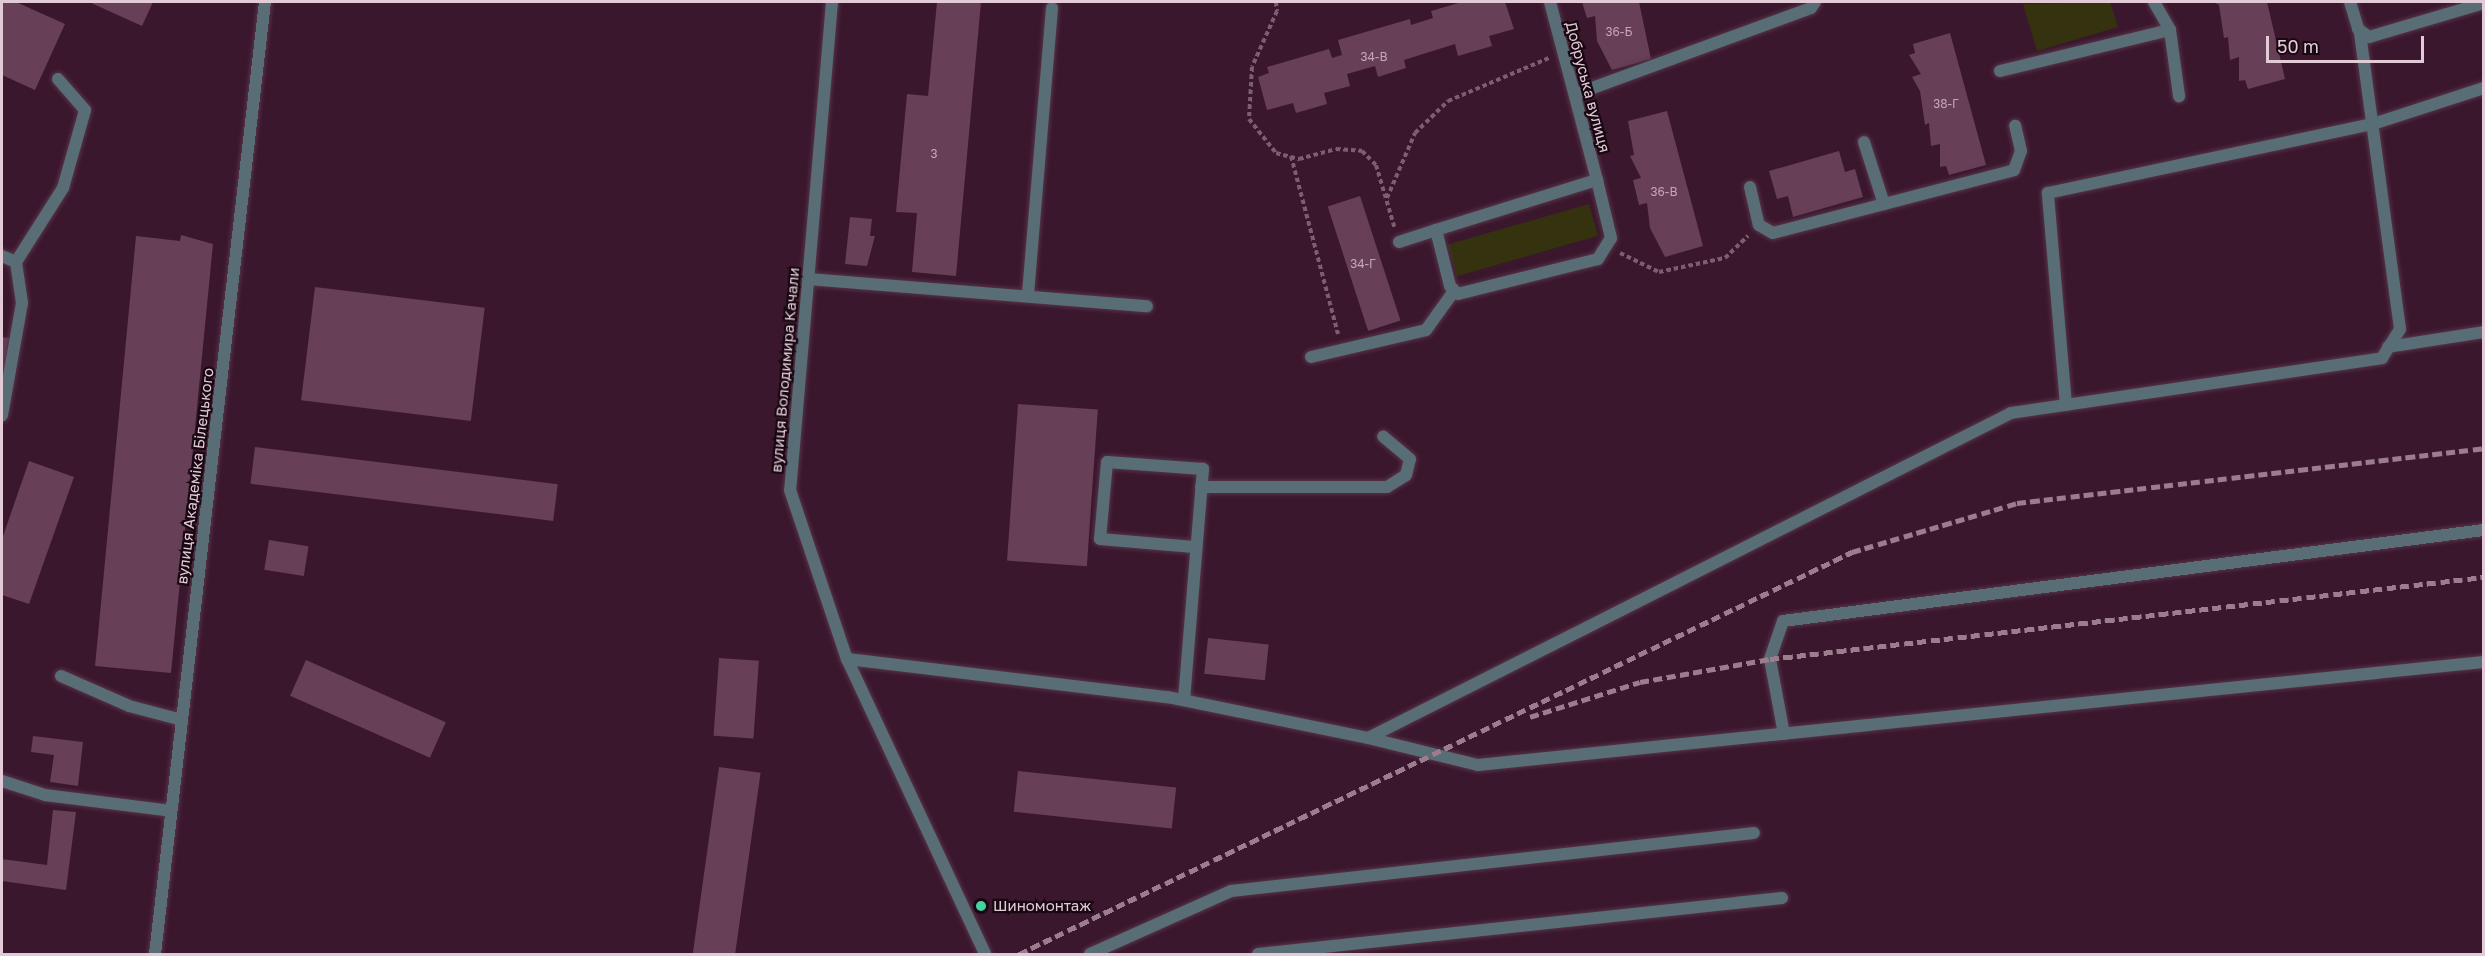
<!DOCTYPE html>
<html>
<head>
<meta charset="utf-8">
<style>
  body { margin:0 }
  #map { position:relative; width:2485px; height:956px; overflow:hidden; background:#3b172d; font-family:"Golos Text",sans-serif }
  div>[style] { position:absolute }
  .green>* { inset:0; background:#35320f; transform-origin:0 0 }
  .building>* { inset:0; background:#673f56; transform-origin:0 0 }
  .path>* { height:4px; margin-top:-2px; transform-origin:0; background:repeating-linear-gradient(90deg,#7d5d6f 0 4.5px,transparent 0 7.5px) }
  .roads { filter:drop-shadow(0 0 2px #563448) drop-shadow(0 0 2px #563448) }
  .lane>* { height:12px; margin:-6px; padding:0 6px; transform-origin:6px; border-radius:6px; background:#586d76 }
  .street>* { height:12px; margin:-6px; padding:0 6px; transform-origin:6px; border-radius:6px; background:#586d76 }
  .rail>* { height:4.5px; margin-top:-2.25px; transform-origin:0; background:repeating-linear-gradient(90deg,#9b7d8e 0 9px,transparent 0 13.5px) }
  .dots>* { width:16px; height:16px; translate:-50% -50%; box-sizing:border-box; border:3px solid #180812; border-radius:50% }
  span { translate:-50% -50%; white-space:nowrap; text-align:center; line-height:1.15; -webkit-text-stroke:4.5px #180812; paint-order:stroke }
  .number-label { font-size:12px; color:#c4a7b7 }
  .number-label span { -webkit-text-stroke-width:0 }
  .street-label { font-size:15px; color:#e3cad7 }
  .poi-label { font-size:15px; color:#e3cad7 }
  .left { translate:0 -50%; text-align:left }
  .frame { position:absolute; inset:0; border:3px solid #e3cad7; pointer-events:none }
  .scale { position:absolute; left:2266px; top:36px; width:158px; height:27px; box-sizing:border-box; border:3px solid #e3cad7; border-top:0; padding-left:8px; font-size:18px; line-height:21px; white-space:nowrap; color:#e3cad7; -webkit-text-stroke:4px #180812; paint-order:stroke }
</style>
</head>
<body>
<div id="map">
  <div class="green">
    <div style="clip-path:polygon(2110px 2px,2118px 27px,2037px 51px,2023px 4px)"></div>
    <div style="left:1589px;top:204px;width:33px;height:147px;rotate:74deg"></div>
  </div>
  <div class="building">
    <div style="clip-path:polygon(2px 2px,16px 2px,65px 24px,35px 90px,2px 75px)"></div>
    <div style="clip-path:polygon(89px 2px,153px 2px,142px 26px)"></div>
    <div style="clip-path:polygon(937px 2px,981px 2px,956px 276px,912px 272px,917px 213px,896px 212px,907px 94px,928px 96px)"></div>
    <div style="clip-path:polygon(1462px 2px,1505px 2px,1514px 29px,1489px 36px,1492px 46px,1458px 56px,1455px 44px,1404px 60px,1406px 68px,1378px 77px,1375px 66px,1347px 74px,1350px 86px,1324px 93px,1327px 104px,1296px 113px,1293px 103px,1267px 110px,1258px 77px,1269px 73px,1267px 67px,1329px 49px,1332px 58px,1342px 55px,1338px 40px,1410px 19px,1411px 25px,1433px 18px,1431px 11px)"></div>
    <div style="clip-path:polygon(1582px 2px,1639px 2px,1651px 59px,1612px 70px,1597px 41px,1595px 16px,1587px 18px)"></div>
    <div style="clip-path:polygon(2214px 2px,2267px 2px,2285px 79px,2248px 89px,2245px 80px,2239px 81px,2239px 57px,2230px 60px,2228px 37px,2224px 38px,2219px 5px)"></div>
    <div style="clip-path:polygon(1950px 33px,1986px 165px,1949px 175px,1946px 166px,1940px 167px,1940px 144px,1931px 146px,1929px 123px,1925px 125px,1920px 91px,1912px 77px,1921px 74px,1909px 55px,1915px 53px,1913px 44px)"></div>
    <div style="clip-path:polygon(1667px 111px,1703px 246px,1665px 257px,1650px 228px,1647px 203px,1639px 205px,1633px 180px,1641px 178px,1630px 156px,1634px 155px,1628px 121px)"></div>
    <div style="clip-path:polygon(1839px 151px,1845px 172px,1855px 169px,1863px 197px,1793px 217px,1788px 196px,1777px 199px,1769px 171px)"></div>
    <div style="left:1360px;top:196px;width:131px;height:34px;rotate:72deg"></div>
    <div style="clip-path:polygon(850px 217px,872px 219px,870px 236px,875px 236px,867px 266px,845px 264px)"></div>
    <div style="clip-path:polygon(181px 235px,213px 244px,171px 673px,95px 666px,136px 236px,180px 241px)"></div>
    <div style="left:315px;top:287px;width:171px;height:114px;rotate:7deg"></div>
    <div style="clip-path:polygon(2px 337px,10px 338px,2px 387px)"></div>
    <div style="left:1018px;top:404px;width:80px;height:157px;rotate:4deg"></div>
    <div style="left:255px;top:447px;width:305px;height:37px;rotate:7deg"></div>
    <div style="clip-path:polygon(29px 461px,74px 477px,29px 604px,2px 595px,2px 539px)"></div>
    <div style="left:269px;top:540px;width:40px;height:30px;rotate:9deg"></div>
    <div style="left:1208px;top:638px;width:61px;height:36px;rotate:6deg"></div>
    <div style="left:719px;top:658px;width:40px;height:78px;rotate:4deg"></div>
    <div style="left:306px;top:660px;width:153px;height:39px;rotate:24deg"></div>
    <div style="clip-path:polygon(33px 736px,83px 742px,78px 786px,50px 782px,54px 755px,31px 752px)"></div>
    <div style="left:719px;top:767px;width:42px;height:191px;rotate:8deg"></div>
    <div style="left:1018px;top:771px;width:159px;height:41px;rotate:6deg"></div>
    <div style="clip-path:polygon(53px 810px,76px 812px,66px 890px,2px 881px,2px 859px,47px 865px)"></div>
  </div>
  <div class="path">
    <div style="left:1276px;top:2px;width:9px;rotate:84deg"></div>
    <div style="left:1277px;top:11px;width:61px;rotate:114.1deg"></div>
    <div style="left:1252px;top:67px;width:52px;rotate:93.3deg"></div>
    <div style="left:1249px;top:119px;width:43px;rotate:51.5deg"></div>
    <div style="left:1276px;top:153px;width:24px;rotate:15deg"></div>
    <div style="left:1299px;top:159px;width:38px;rotate:-15deg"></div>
    <div style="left:1336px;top:149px;width:26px;rotate:4deg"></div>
    <div style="left:1362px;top:151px;width:20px;rotate:45deg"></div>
    <div style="left:1376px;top:165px;width:67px;rotate:73.5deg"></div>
    <div style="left:1291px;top:156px;width:184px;rotate:75.2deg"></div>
    <div style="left:1387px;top:198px;width:71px;rotate:-66.7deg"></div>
    <div style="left:1415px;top:133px;width:46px;rotate:-44.1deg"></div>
    <div style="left:1448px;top:101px;width:110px;rotate:-23.1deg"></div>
    <div style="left:1620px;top:253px;width:43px;rotate:26deg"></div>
    <div style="left:1659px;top:272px;width:67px;rotate:-12deg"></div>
    <div style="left:1725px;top:258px;width:32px;rotate:-44deg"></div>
  </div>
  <div class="roads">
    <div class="lane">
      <div style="left:2350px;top:2px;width:28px;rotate:73deg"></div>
      <div style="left:2358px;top:29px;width:14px;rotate:36deg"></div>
      <div style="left:2369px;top:37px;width:120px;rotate:-16.5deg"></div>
      <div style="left:2000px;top:71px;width:175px;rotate:-13.6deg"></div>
      <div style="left:1576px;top:94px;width:250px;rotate:-20.1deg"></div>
      <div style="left:1811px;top:8px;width:7px;rotate:-56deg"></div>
      <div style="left:1864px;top:142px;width:65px;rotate:72.1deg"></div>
      <div style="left:1750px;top:187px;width:39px;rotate:77deg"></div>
      <div style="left:1759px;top:225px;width:16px;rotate:30deg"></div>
      <div style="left:1773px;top:233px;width:249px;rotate:-14.6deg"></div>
      <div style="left:2014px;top:170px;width:20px;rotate:-70deg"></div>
      <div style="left:2021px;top:151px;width:26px;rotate:-103deg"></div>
      <div style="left:1399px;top:242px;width:39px;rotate:-18deg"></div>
      <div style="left:1436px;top:230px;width:169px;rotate:-17.3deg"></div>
      <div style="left:1597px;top:180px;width:60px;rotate:76.4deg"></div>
      <div style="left:1611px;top:238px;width:25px;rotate:122deg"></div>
      <div style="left:1598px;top:259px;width:144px;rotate:166deg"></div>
      <div style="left:1458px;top:294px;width:11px;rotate:-135deg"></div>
      <div style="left:1450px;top:286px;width:58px;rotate:-104deg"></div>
      <div style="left:2px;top:256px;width:15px;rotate:23deg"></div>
      <div style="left:16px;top:262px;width:41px;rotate:81.7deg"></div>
      <div style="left:22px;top:303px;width:114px;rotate:100.1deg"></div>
      <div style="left:16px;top:262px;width:88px;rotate:-57.6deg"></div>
      <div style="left:63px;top:188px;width:81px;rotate:-74.2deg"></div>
      <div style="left:85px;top:110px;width:41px;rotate:-131.1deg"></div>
      <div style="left:808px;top:279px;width:340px;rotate:4.6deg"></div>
      <div style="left:1028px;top:294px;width:287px;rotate:-85.2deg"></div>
      <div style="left:2388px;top:347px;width:97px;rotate:-8.9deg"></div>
      <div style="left:1311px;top:357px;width:118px;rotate:-13.2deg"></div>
      <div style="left:1426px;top:330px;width:48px;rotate:-54.3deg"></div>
      <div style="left:2066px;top:405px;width:213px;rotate:-94.9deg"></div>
      <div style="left:2048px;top:193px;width:332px;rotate:-12deg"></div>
      <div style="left:2373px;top:124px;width:117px;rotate:-18deg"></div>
      <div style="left:1201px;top:487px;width:186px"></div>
      <div style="left:1387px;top:487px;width:22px;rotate:-32deg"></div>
      <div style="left:1406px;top:475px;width:16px;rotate:-76deg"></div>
      <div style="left:1410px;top:459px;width:35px;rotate:-140deg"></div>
      <div style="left:847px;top:659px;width:323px;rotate:6.8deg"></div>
      <div style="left:1168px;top:697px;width:204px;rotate:11.6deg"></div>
      <div style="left:1368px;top:738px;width:720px;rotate:-26.81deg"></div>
      <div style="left:2011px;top:413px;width:375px;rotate:-8.4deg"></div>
      <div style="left:2382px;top:358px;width:34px;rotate:-58deg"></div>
      <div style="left:2400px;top:329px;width:299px;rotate:-97.7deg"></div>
      <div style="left:61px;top:676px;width:74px;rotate:23.8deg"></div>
      <div style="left:129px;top:706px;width:55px;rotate:14.8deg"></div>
      <div style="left:1184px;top:700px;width:232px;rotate:-85.3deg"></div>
      <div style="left:1203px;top:469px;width:96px;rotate:-175.8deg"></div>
      <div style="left:1107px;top:462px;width:77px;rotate:95.2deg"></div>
      <div style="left:1100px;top:539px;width:94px;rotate:4.9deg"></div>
      <div style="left:1784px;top:734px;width:76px;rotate:-100.6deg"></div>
      <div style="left:1770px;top:659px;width:40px;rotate:-71.1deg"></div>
      <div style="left:1783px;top:621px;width:707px;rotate:-7.4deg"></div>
      <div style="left:1368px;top:738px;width:113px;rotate:13.8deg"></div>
      <div style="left:1478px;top:765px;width:1011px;rotate:-5.85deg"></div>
      <div style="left:2px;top:781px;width:45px;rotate:18deg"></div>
      <div style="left:45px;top:795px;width:127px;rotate:7.2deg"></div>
      <div style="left:1090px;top:954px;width:154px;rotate:-24.1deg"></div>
      <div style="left:1231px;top:891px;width:526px;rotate:-6.33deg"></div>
      <div style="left:1258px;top:954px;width:527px;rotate:-6.1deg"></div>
    </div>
    <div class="street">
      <div style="left:832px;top:2px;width:490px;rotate:94.9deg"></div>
      <div style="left:790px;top:490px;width:178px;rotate:71.4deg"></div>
      <div style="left:847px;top:659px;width:326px;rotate:64.9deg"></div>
      <div style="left:1550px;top:2px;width:184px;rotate:75.2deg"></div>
      <div style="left:2154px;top:2px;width:32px;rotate:60deg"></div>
      <div style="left:2170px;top:30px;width:67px;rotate:82.2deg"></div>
      <div style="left:155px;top:954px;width:958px;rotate:-83.41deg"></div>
    </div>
  </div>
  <div class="rail">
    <div style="left:1530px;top:717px;width:115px;rotate:-17.7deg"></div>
    <div style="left:1640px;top:682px;width:132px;rotate:-10deg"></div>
    <div style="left:1770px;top:659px;width:719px;rotate:-6.55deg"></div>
    <div style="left:1019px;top:954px;width:925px;rotate:-25.76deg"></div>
    <div style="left:1852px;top:552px;width:172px;rotate:-16.5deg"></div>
    <div style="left:2017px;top:503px;width:470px;rotate:-6.7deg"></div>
  </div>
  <div class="dots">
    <div style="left:981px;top:906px;background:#44d4a0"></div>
  </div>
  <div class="number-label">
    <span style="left:1619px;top:32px">36-Б</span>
    <span style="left:1374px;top:57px">34-В</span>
    <span style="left:1946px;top:104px">38-Г</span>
    <span style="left:934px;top:154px">3</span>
    <span style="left:1664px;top:192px">36-В</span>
    <span style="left:1363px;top:264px">34-Г</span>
  </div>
  <div class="street-label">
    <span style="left:1588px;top:87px;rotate:75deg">Добруська вулиця</span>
    <span style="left:785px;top:370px;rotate:-85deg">вулиця Володимира Качали</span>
    <span style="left:195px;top:476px;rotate:-83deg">вулиця Академіка Білецького</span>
  </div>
  <div class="poi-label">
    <span class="left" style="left:993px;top:906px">Шиномонтаж</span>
  </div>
  <div class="frame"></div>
  <div class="scale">50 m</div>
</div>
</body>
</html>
